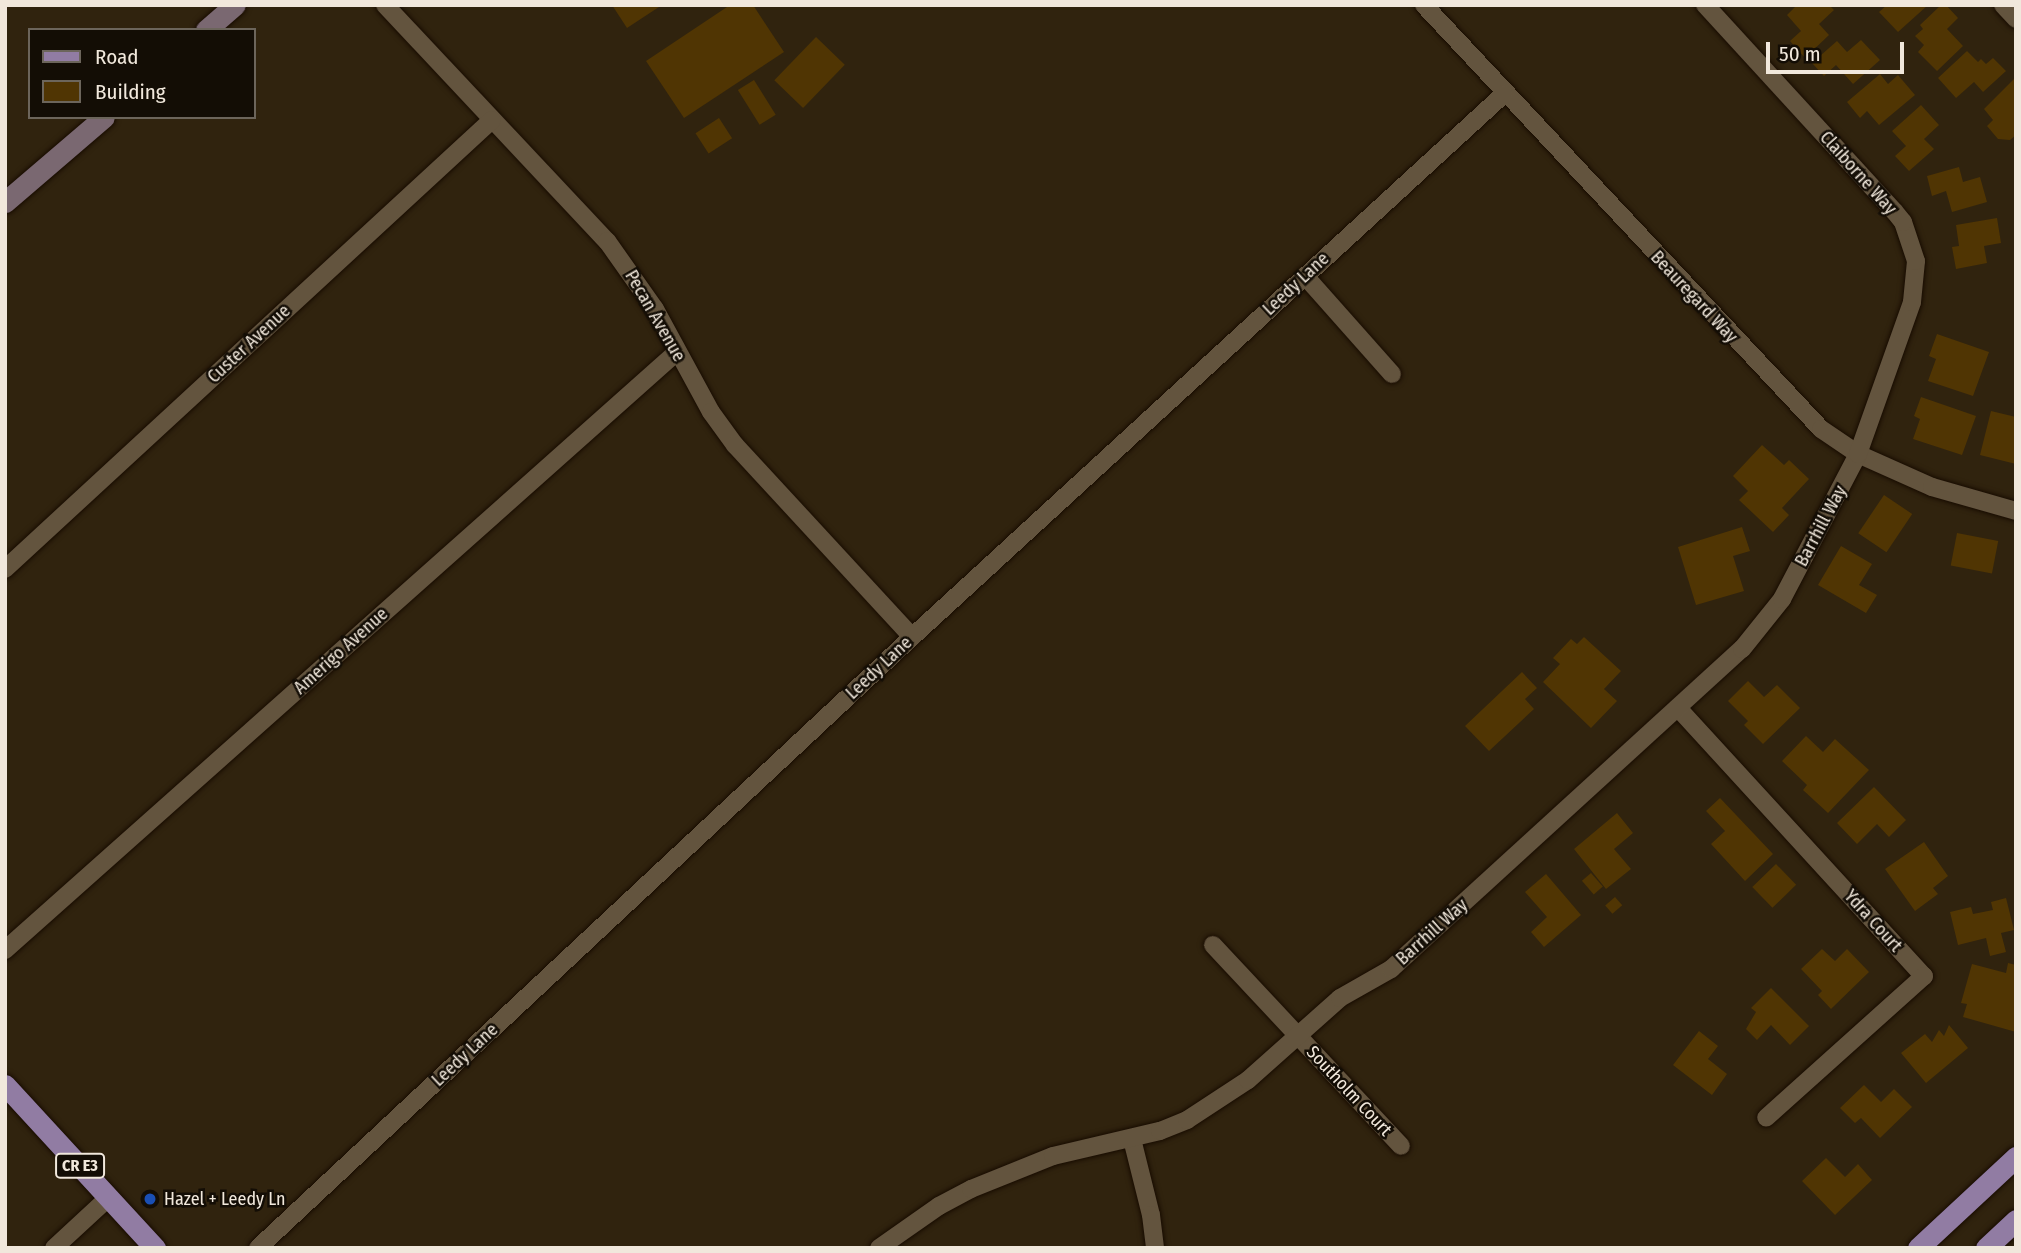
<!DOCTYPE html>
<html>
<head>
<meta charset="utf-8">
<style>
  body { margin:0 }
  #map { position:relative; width:2021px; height:1253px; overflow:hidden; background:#30230e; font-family:"Fira Sans Condensed",sans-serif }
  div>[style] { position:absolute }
  .building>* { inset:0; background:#503503; transform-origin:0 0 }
  .roads { filter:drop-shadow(0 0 2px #180c00) drop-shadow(0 0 2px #180c00) }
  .street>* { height:18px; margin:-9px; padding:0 9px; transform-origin:9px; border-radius:9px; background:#63543e }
  .secondary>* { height:21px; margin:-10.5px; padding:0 10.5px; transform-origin:10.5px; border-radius:10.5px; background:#7a6871 }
  .primary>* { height:21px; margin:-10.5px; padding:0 10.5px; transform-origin:10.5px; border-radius:10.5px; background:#917ca3 }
  .dots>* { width:19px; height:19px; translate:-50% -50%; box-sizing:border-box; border:4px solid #130d05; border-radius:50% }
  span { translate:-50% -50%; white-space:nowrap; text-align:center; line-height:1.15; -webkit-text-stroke:5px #130d05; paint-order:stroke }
  .shield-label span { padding:2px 5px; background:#130d05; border:2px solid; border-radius:5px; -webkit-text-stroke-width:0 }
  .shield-label { font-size:16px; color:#f1e8dc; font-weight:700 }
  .street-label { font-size:18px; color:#f1e8dc }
  .poi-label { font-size:18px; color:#f1e8dc }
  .left { translate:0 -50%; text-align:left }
  .frame { position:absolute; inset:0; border:7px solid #f1e8dc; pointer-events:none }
  .legend { position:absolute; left:28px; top:28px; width:228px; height:91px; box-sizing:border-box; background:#130d05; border:2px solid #6c655b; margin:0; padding:9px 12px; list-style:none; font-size:21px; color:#f1e8dc }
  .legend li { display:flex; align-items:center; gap:14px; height:35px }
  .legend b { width:35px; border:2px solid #6c655b }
  .scale { position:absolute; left:1766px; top:42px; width:138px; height:32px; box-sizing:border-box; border:4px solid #f1e8dc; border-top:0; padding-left:9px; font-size:21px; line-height:24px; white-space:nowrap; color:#f1e8dc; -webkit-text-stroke:5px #130d05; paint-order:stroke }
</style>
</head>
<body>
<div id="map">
  <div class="building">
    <div style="clip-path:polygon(612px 5px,662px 5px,627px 28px)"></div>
    <div style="clip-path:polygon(730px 5px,753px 5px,784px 52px,684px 118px,646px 61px)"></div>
    <div style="clip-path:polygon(1797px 5px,1829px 5px,1834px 10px,1819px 24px,1829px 35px,1805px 58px,1790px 41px,1801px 31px,1787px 15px)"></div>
    <div style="clip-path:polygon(1887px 5px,1928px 5px,1898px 32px,1879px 12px)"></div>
    <div style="clip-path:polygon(1941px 5px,1946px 5px,1958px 18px,1947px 29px,1963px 46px,1937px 71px,1918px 52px,1924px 45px,1915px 36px,1923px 29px,1920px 25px)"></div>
    <div style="left:816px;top:37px;width:40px;height:60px;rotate:44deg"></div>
    <div style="clip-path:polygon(1861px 40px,1880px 60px,1853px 84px,1836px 65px,1824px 76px,1812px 63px,1837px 41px,1847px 52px)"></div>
    <div style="clip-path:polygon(1967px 51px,1978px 62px,1981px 59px,1986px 64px,1993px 58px,2006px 71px,1983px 92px,1974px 82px,1956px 98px,1938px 78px)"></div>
    <div style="clip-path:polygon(1880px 74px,1888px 84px,1898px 75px,1915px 95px,1879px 125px,1867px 111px,1860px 118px,1847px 102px)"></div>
    <div style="clip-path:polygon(2014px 79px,2016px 135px,2010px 140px,1998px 139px,1987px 126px,1993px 120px,1984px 109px)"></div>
    <div style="left:754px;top:80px;width:41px;height:19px;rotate:58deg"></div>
    <div style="clip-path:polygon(1921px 105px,1939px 125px,1924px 139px,1934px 149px,1909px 171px,1895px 156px,1906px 146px,1892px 131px)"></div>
    <div style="left:719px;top:118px;width:24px;height:28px;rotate:57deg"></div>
    <div style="clip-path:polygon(1959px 167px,1963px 182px,1980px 177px,1987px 202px,1952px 212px,1946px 191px,1932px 196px,1927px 176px)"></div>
    <div style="clip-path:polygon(1997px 218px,2001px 243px,1984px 246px,1987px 263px,1956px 269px,1952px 247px,1959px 246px,1956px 225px)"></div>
    <div style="clip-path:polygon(1937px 334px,1989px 352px,1973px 396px,1928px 381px,1936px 359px,1929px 356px)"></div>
    <div style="clip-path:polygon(1921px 397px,1976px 416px,1962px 455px,1913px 439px,1920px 419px,1914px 416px)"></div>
    <div style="clip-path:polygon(1991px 411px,2016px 417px,2016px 464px,1980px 455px)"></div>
    <div style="clip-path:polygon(1762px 445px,1784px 465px,1789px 460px,1809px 479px,1782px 508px,1789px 515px,1773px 532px,1739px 500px,1748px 491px,1733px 476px)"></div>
    <div style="left:1884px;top:495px;width:34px;height:46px;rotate:34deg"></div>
    <div style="clip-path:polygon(1742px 527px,1750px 551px,1733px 556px,1744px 591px,1696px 605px,1678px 547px)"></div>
    <div style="left:1957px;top:533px;width:42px;height:33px;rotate:11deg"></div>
    <div style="clip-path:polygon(1841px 546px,1872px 564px,1859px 585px,1877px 595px,1866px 613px,1818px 585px)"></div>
    <div style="clip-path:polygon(1584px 637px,1621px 671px,1604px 689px,1617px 701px,1591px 728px,1543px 682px,1560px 664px,1553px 658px,1571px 639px,1577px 644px)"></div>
    <div style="clip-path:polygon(1522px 672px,1537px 688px,1525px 699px,1534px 709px,1489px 751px,1465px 726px)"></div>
    <div style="clip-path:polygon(1748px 681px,1764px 697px,1777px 685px,1800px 708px,1763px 744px,1744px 725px,1748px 721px,1728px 701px)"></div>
    <div style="clip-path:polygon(1806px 736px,1823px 752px,1835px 739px,1869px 770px,1828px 813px,1803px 790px,1807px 785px,1782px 761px)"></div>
    <div style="clip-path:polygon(1874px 787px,1906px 820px,1889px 837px,1877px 824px,1857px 844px,1837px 823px)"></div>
    <div style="clip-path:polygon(1720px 798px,1773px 854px,1745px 881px,1711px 844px,1725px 831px,1706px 811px)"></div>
    <div style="clip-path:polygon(1617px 813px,1633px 833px,1614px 849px,1631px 869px,1606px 889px,1574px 849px)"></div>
    <div style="clip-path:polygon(1924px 842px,1948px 876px,1933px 888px,1938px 894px,1915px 911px,1885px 869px)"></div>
    <div style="left:1776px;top:864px;width:29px;height:33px;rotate:46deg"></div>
    <div style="left:1591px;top:873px;width:18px;height:12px;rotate:49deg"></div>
    <div style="clip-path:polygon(1546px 874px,1581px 915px,1544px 947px,1531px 932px,1547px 917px,1525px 892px)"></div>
    <div style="left:1615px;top:897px;width:11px;height:13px;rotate:49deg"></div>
    <div style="clip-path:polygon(2006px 898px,2014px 930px,2001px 933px,2006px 952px,1990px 956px,1986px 938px,1958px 945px,1950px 912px,1971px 907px,1973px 914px,1993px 910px,1991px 902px)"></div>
    <div style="clip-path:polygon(1822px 949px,1835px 961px,1847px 949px,1869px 972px,1831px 1009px,1818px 995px,1822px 991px,1801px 969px)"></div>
    <div style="clip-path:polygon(2008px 963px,2016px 965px,2016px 1032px,1963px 1017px,1967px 1004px,1961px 1003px,1972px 964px,2006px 973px)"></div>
    <div style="clip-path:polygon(1771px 988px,1809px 1026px,1790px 1045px,1771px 1025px,1757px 1040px,1746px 1029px,1756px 1012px,1751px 1008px)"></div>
    <div style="clip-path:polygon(1949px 1025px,1968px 1048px,1926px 1083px,1901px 1053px,1925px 1034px,1932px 1042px,1939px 1030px,1944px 1036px)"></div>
    <div style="clip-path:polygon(1699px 1031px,1718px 1046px,1708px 1059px,1727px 1074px,1712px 1095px,1673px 1065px)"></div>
    <div style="clip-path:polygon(1864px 1085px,1881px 1102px,1894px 1089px,1912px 1107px,1880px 1138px,1861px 1118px,1855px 1123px,1840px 1108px)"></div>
    <div style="clip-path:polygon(1826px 1158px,1845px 1177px,1858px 1164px,1872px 1180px,1835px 1215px,1802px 1181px)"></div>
  </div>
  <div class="roads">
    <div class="street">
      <div style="left:385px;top:5px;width:324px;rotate:46.8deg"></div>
      <div style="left:607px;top:241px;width:83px;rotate:54.8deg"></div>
      <div style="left:655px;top:309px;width:117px;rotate:61.5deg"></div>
      <div style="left:711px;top:412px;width:41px;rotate:54deg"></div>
      <div style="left:735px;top:445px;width:261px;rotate:47.3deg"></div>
      <div style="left:1424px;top:5px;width:581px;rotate:46.88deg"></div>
      <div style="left:1821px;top:429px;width:45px;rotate:34deg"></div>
      <div style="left:1858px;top:454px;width:81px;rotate:24deg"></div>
      <div style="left:1932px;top:487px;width:87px;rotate:15.9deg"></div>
      <div style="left:2003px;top:5px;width:19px;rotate:47deg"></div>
      <div style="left:1305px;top:276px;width:131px;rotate:48.4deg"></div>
      <div style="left:5px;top:569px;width:662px;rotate:-42.68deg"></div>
      <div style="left:1678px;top:708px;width:364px;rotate:47.5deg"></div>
      <div style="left:1924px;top:976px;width:212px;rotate:138.1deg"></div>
      <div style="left:1213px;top:945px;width:275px;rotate:46.9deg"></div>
      <div style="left:5px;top:950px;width:900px;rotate:-41.67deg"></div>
      <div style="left:1132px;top:1139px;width:78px;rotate:76deg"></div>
      <div style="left:1151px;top:1215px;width:33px;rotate:83deg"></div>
      <div style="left:54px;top:1248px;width:75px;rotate:-42.8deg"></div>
      <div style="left:258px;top:1248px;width:895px;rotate:-43.05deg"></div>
      <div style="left:912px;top:637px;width:803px;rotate:-42.53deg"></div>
      <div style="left:879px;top:1248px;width:73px;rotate:-35deg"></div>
      <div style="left:939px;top:1206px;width:36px;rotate:-28deg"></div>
      <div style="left:971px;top:1189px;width:88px;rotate:-21.9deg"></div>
      <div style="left:1053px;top:1156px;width:110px;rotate:-13.2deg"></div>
      <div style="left:1160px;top:1131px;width:29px;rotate:-22deg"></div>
      <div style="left:1187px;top:1120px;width:73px;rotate:-33.3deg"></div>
      <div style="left:1248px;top:1080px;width:123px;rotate:-41.7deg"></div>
      <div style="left:1340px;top:998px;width:59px;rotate:-29.6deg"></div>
      <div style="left:1391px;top:969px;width:475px;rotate:-42.4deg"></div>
      <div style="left:1742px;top:649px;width:64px;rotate:-51.3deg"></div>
      <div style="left:1782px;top:599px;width:164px;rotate:-62.3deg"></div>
      <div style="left:1858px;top:454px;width:161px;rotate:-70.4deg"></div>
      <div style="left:1912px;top:302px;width:41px;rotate:-84.4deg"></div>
      <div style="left:1916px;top:261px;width:41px;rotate:-108.4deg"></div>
      <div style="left:1903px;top:222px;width:14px;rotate:-129deg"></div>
      <div style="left:1894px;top:211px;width:280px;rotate:-132.5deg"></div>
    </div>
    <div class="secondary">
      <div style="left:206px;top:30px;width:38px;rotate:-41deg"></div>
      <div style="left:5px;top:202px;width:130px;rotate:-40.6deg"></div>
    </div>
    <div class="primary">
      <div style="left:5px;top:1085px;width:222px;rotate:47.4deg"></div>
      <div style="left:1918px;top:1248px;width:134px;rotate:-42.9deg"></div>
      <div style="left:1986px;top:1248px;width:41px;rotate:-43deg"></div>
    </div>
  </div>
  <div class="dots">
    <div style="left:150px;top:1199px;background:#1a4fb4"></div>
  </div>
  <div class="shield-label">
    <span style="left:80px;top:1166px">CR E3</span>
  </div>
  <div class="street-label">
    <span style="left:1858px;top:173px;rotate:48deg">Claiborne Way</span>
    <span style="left:1296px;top:284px;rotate:-43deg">Leedy Lane</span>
    <span style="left:1694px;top:297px;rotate:47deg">Beauregard Way</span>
    <span style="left:655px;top:316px;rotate:60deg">Pecan Avenue</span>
    <span style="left:249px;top:344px;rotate:-43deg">Custer Avenue</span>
    <span style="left:1821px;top:526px;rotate:-62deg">Barrhill Way</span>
    <span style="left:341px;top:651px;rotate:-42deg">Amerigo Avenue</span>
    <span style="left:879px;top:668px;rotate:-43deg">Leedy Lane</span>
    <span style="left:1873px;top:921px;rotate:48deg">Ydra Court</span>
    <span style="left:1432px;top:932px;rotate:-42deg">Barrhill Way</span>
    <span style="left:465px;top:1055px;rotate:-43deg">Leedy Lane</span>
    <span style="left:1349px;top:1091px;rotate:47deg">Southolm Court</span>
  </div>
  <div class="poi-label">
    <span class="left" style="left:164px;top:1199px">Hazel + Leedy Ln</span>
  </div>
  <div class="frame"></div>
  <ul class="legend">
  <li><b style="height:9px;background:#917ca3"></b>Road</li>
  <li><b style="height:19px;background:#503503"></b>Building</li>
  </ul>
  <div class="scale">50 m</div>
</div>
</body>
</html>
